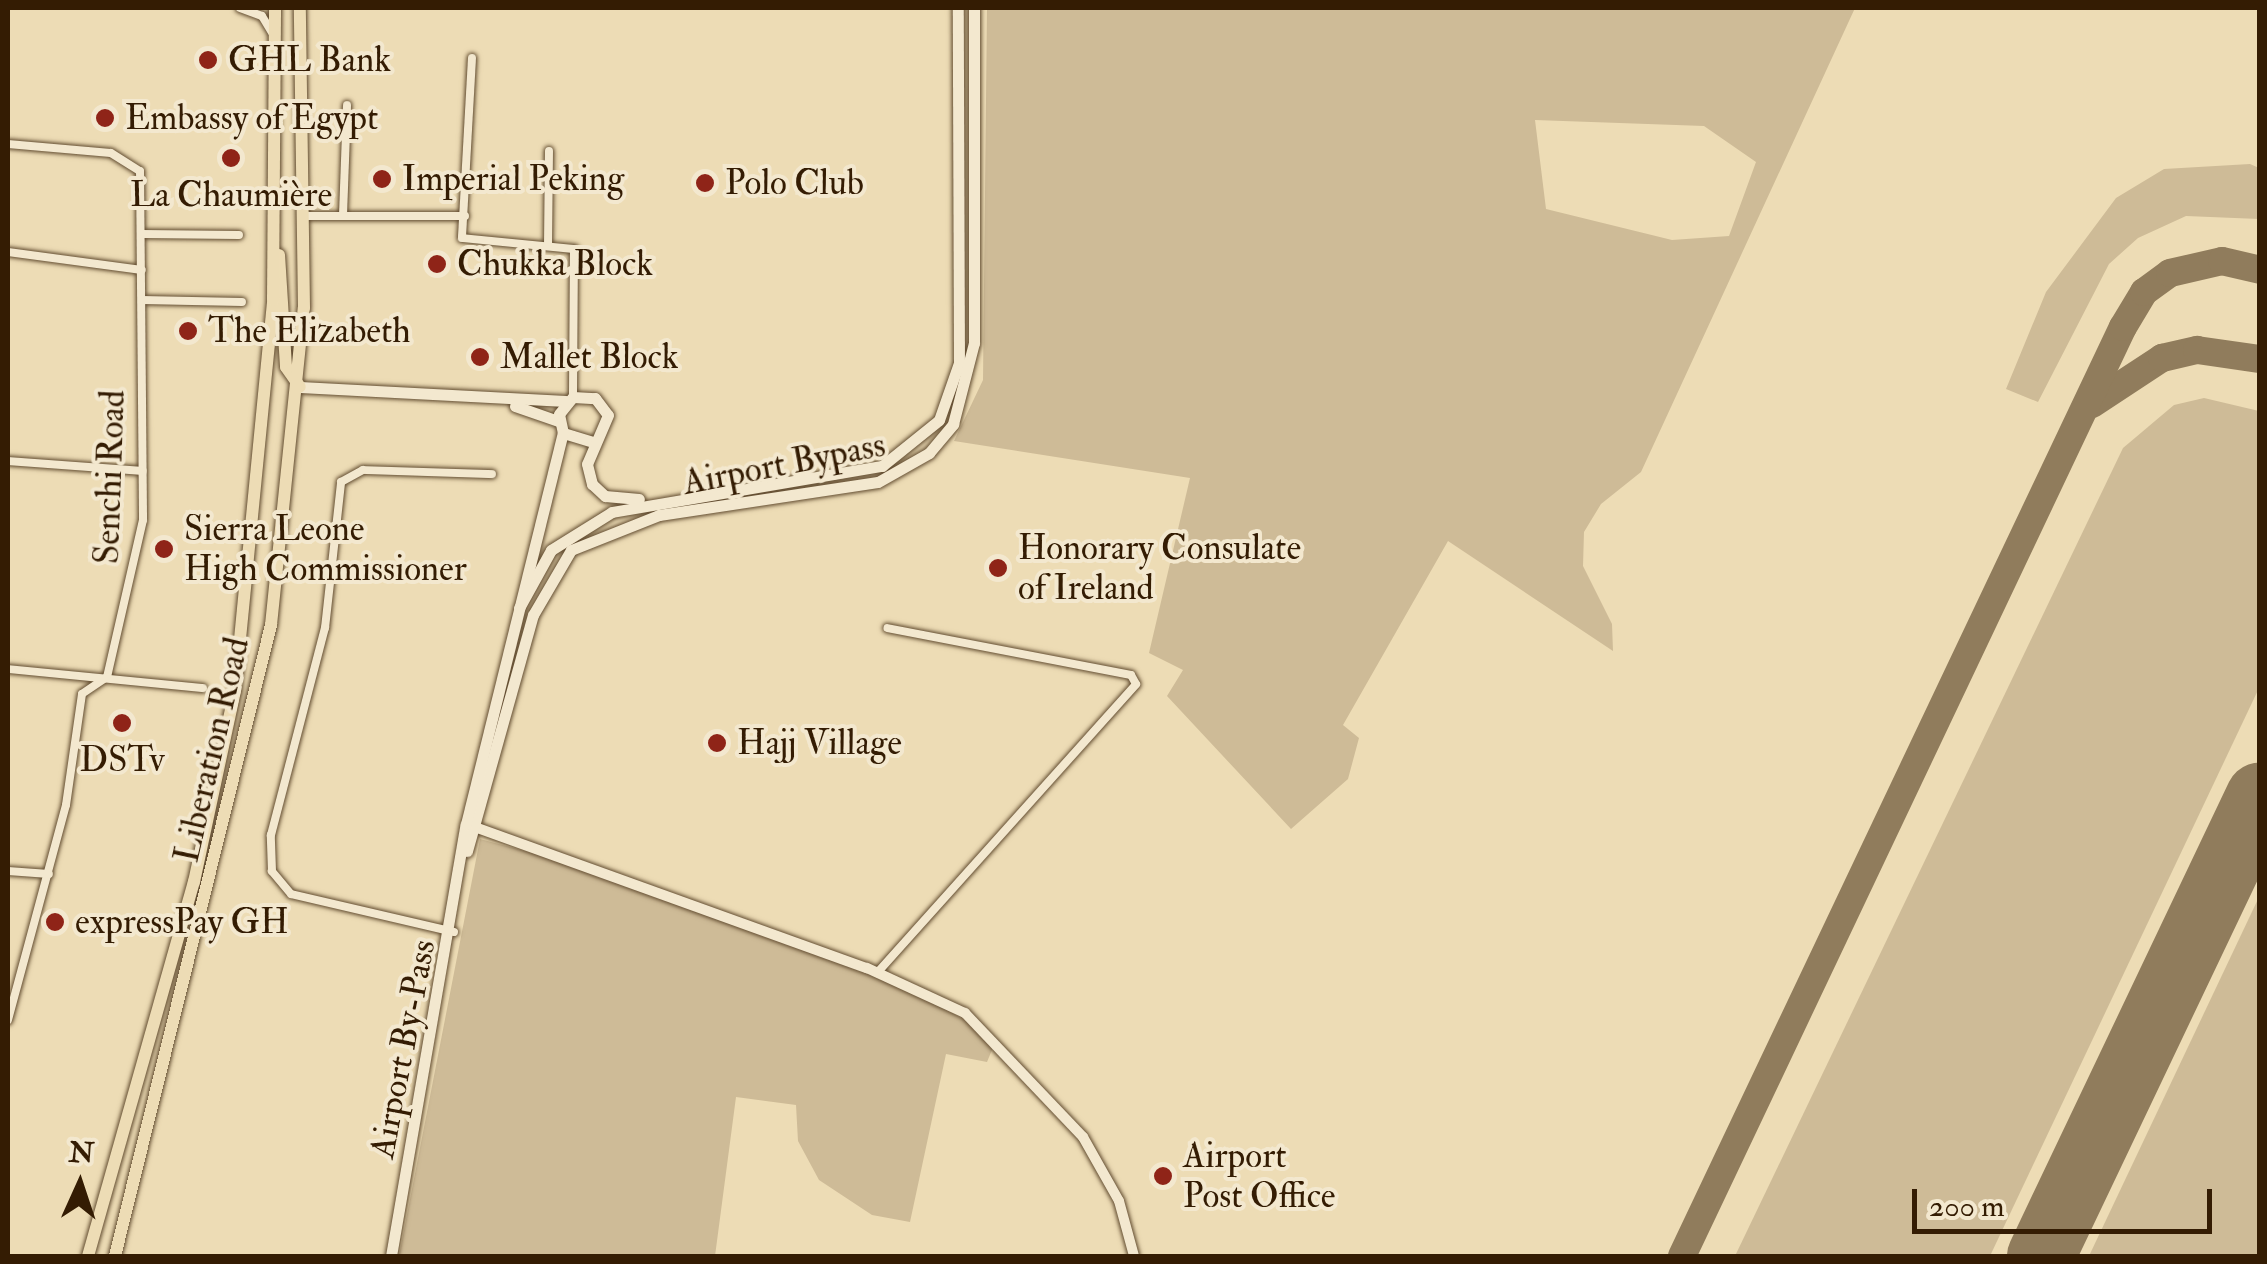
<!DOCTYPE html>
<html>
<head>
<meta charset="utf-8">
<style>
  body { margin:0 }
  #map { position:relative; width:2267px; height:1264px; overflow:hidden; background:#eddcb5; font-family:"IM FELL Double Pica",serif }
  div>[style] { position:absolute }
  .green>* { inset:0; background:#cebb97 }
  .taxiway>* { height:28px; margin:-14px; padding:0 14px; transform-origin:14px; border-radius:14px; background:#907c5c }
  .runway>* { height:68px; margin:-34px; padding:0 34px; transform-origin:34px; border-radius:34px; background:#907c5c }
  .roads { filter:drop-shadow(0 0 2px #624c30) drop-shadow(0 0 2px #624c30) }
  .minor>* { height:8px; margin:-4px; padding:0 4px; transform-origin:4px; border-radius:4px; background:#f3e8cf }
  .tertiary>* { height:10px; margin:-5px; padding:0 5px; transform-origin:5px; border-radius:5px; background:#f3e8cf }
  .secondary>* { height:11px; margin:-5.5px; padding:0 5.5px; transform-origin:5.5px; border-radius:5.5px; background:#f3e8cf }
  .trunk>* { height:12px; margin:-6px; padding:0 6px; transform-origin:6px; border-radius:6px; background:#eddcb5 }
  .dots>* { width:28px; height:28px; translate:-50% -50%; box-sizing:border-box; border:5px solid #f3e8cf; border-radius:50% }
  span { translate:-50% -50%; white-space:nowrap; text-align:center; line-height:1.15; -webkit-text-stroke:8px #f3e8cf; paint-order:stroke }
  .poi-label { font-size:35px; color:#341c03 }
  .left { translate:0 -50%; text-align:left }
  .street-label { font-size:35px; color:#341c03 }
  .frame { position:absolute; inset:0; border:10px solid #341c03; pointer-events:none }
  .north { position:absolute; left:30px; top:1134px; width:100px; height:100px; -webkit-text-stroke:8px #f3e8cf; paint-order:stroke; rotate:3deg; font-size:28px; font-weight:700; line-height:40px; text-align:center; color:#341c03 }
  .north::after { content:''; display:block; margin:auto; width:35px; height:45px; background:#341c03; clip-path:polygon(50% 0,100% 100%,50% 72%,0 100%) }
  .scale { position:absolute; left:1912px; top:1189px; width:300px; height:45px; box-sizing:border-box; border:5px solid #341c03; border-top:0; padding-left:12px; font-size:30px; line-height:35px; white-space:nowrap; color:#341c03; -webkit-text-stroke:8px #f3e8cf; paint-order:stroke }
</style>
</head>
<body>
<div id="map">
  <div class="green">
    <div style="clip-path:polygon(evenodd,987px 8px,1855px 8px,1641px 472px,1601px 504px,1584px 532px,1583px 566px,1612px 624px,1613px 651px,1448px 541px,1343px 725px,1359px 738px,1348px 779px,1291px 829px,1167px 696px,1183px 670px,1149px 653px,1190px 478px,954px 441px,983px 380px,987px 8px,1535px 120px,1704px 126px,1756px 162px,1729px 236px,1672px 240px,1546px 209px,1535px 120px)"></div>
    <div style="clip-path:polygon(2250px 164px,2259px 168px,2259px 219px,2186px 216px,2138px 238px,2109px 264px,2038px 402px,2006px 389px,2046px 292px,2116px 198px,2164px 169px)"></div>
    <div style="clip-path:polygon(2204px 398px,2259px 411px,2259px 688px,1990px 1256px,1735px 1256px,2123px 448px,2174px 405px)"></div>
    <div style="clip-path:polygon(480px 839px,641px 882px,903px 985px,968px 1022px,994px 1045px,987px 1062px,946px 1054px,910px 1222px,872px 1215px,819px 1180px,798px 1141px,796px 1105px,736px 1097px,715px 1256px,399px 1256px)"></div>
    <div style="clip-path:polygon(2259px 897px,2259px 1256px,2089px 1256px)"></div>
  </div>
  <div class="taxiway">
    <div style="left:2092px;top:404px;width:84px;rotate:-33.3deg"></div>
    <div style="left:2162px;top:358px;width:36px;rotate:-13deg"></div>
    <div style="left:2197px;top:350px;width:64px;rotate:8.1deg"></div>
    <div style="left:1682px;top:1256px;width:1028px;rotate:-64.61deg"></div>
    <div style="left:2123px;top:327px;width:41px;rotate:-59deg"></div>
    <div style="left:2144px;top:292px;width:32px;rotate:-36deg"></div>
    <div style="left:2170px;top:273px;width:53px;rotate:-13deg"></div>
    <div style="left:2222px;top:261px;width:39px;rotate:13deg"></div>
  </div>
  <div class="runway">
    <div style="left:2041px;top:1256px;width:509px;rotate:-64.54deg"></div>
  </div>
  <div class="roads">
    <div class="minor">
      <div style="left:240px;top:8px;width:23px;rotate:20deg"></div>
      <div style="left:262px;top:16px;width:21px;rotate:59deg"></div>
      <div style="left:472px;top:58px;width:180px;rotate:93.2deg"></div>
      <div style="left:462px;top:238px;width:113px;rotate:5.6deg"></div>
      <div style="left:574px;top:249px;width:148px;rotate:90.4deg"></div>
      <div style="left:8px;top:144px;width:103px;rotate:5deg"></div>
      <div style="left:111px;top:153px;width:34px;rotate:32deg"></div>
      <div style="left:140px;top:171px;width:349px;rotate:89.5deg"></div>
      <div style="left:143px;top:520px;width:161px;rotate:102.9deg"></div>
      <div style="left:107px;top:677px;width:30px;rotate:146deg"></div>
      <div style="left:82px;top:694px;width:112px;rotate:98.2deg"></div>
      <div style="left:66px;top:805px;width:223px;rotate:105.1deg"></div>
      <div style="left:343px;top:215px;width:110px;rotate:-87.9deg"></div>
      <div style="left:307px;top:216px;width:158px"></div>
      <div style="left:142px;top:234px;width:97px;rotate:0.6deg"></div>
      <div style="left:548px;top:246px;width:95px;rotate:-89.4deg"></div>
      <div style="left:8px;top:252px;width:135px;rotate:7.7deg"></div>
      <div style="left:142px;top:300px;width:100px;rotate:1.1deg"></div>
      <div style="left:8px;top:461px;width:135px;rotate:4.2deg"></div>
      <div style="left:8px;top:669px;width:196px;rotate:5.6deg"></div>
      <div style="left:8px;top:871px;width:41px;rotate:4.2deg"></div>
      <div style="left:454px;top:932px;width:167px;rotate:-166.9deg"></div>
      <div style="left:291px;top:894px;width:30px;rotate:-130deg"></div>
      <div style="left:272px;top:871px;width:36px;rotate:-92deg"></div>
      <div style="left:271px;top:835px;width:214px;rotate:-75.4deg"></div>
      <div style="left:325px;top:628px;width:147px;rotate:-83.7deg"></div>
      <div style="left:341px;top:482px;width:25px;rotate:-29deg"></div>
      <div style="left:363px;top:470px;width:129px;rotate:1.8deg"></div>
      <div style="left:877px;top:973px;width:388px;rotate:-48.1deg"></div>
      <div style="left:1136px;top:684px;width:10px;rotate:-119deg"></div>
      <div style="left:1131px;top:675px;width:248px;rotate:-169.1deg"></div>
    </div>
    <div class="tertiary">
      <div style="left:469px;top:825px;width:423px;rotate:19.8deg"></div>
      <div style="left:867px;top:968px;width:108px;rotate:24.7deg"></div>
      <div style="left:965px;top:1013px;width:171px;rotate:46.4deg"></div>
      <div style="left:1083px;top:1137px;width:73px;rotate:60.6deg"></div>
      <div style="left:1119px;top:1201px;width:57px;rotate:74.7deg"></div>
    </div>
    <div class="secondary">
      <div style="left:300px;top:387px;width:266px;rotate:3deg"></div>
      <div style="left:515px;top:406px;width:46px;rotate:19.2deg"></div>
      <div style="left:593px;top:442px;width:31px;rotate:-163deg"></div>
      <div style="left:563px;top:433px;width:19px;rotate:-102deg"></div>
      <div style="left:559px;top:414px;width:22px;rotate:-51deg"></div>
      <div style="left:573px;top:397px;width:22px;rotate:3deg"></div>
      <div style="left:595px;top:398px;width:21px;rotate:53deg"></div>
      <div style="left:608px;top:415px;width:53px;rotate:113.2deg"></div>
      <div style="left:587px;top:464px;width:21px;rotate:76deg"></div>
      <div style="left:592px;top:484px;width:18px;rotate:43deg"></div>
      <div style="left:605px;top:496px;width:34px;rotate:5deg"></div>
      <div style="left:519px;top:608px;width:66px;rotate:-61.1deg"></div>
      <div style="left:551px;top:550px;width:72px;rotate:-31.9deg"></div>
      <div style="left:612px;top:512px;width:274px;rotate:-9.7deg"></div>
      <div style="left:882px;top:466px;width:73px;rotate:-38.9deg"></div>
      <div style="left:939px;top:420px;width:60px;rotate:-70.7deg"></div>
      <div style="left:959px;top:363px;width:355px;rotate:-90.2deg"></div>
      <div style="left:467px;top:851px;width:245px;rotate:-74.4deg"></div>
      <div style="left:533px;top:615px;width:75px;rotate:-59.7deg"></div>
      <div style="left:571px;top:550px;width:95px;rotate:-21.7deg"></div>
      <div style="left:659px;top:515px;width:221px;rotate:-8.6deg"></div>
      <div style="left:878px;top:482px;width:59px;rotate:-29.6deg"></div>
      <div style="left:929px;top:453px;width:38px;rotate:-50deg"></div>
      <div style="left:953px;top:424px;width:84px;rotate:-75.5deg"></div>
      <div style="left:974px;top:343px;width:335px;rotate:-90deg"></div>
      <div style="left:391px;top:1256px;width:438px;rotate:-80.2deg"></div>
      <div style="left:466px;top:824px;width:403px;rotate:-76.1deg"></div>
    </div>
    <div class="trunk">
      <div style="left:279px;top:255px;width:112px;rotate:86.4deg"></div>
      <div style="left:286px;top:367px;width:24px;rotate:55deg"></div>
      <div style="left:88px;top:1256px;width:389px;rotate:-74.2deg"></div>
      <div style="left:194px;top:882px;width:196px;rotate:-77.9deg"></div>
      <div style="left:235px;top:690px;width:392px;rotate:-84.4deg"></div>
      <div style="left:273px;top:300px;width:292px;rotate:-89.6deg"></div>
      <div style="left:115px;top:1256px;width:650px;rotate:-76.11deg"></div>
      <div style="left:271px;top:625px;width:319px;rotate:-84.1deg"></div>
      <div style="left:304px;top:308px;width:300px;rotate:-90.8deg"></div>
    </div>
  </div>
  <div class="dots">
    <div style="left:208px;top:60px;background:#8f2418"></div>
    <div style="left:105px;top:118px;background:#8f2418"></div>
    <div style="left:231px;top:158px;background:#8f2418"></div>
    <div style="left:382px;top:179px;background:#8f2418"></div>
    <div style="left:705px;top:183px;background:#8f2418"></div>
    <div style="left:437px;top:264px;background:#8f2418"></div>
    <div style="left:188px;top:331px;background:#8f2418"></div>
    <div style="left:480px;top:357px;background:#8f2418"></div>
    <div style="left:164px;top:549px;background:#8f2418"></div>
    <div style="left:998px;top:568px;background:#8f2418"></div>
    <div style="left:122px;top:723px;background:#8f2418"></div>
    <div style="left:717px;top:743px;background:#8f2418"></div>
    <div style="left:55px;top:922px;background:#8f2418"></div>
    <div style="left:1163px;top:1176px;background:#8f2418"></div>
  </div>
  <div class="poi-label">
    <span class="left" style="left:228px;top:60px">GHL Bank</span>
    <span class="left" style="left:125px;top:118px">Embassy of Egypt</span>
    <span class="left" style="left:402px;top:179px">Imperial Peking</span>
    <span class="left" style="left:725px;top:183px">Polo Club</span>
    <span style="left:231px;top:195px">La Chaumière</span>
    <span class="left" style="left:457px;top:264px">Chukka Block</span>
    <span class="left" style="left:208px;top:331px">The Elizabeth</span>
    <span class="left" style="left:500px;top:357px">Mallet Block</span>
    <span class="left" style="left:184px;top:549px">Sierra Leone<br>High Commissioner</span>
    <span class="left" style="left:1018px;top:568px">Honorary Consulate<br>of Ireland</span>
    <span class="left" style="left:737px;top:743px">Hajj Village</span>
    <span style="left:122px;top:760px">DSTv</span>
    <span class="left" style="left:75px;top:922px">expressPay GH</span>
    <span class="left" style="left:1183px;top:1176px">Airport<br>Post Office</span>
  </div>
  <div class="street-label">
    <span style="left:784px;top:464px;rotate:-11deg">Airport Bypass</span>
    <span style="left:110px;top:477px;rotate:-88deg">Senchi Road</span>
    <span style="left:212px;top:750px;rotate:-77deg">Liberation Road</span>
    <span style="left:403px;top:1049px;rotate:-79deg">Airport By-Pass</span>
  </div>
  <div class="frame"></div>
  <div class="north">N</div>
  <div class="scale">200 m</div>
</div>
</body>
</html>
